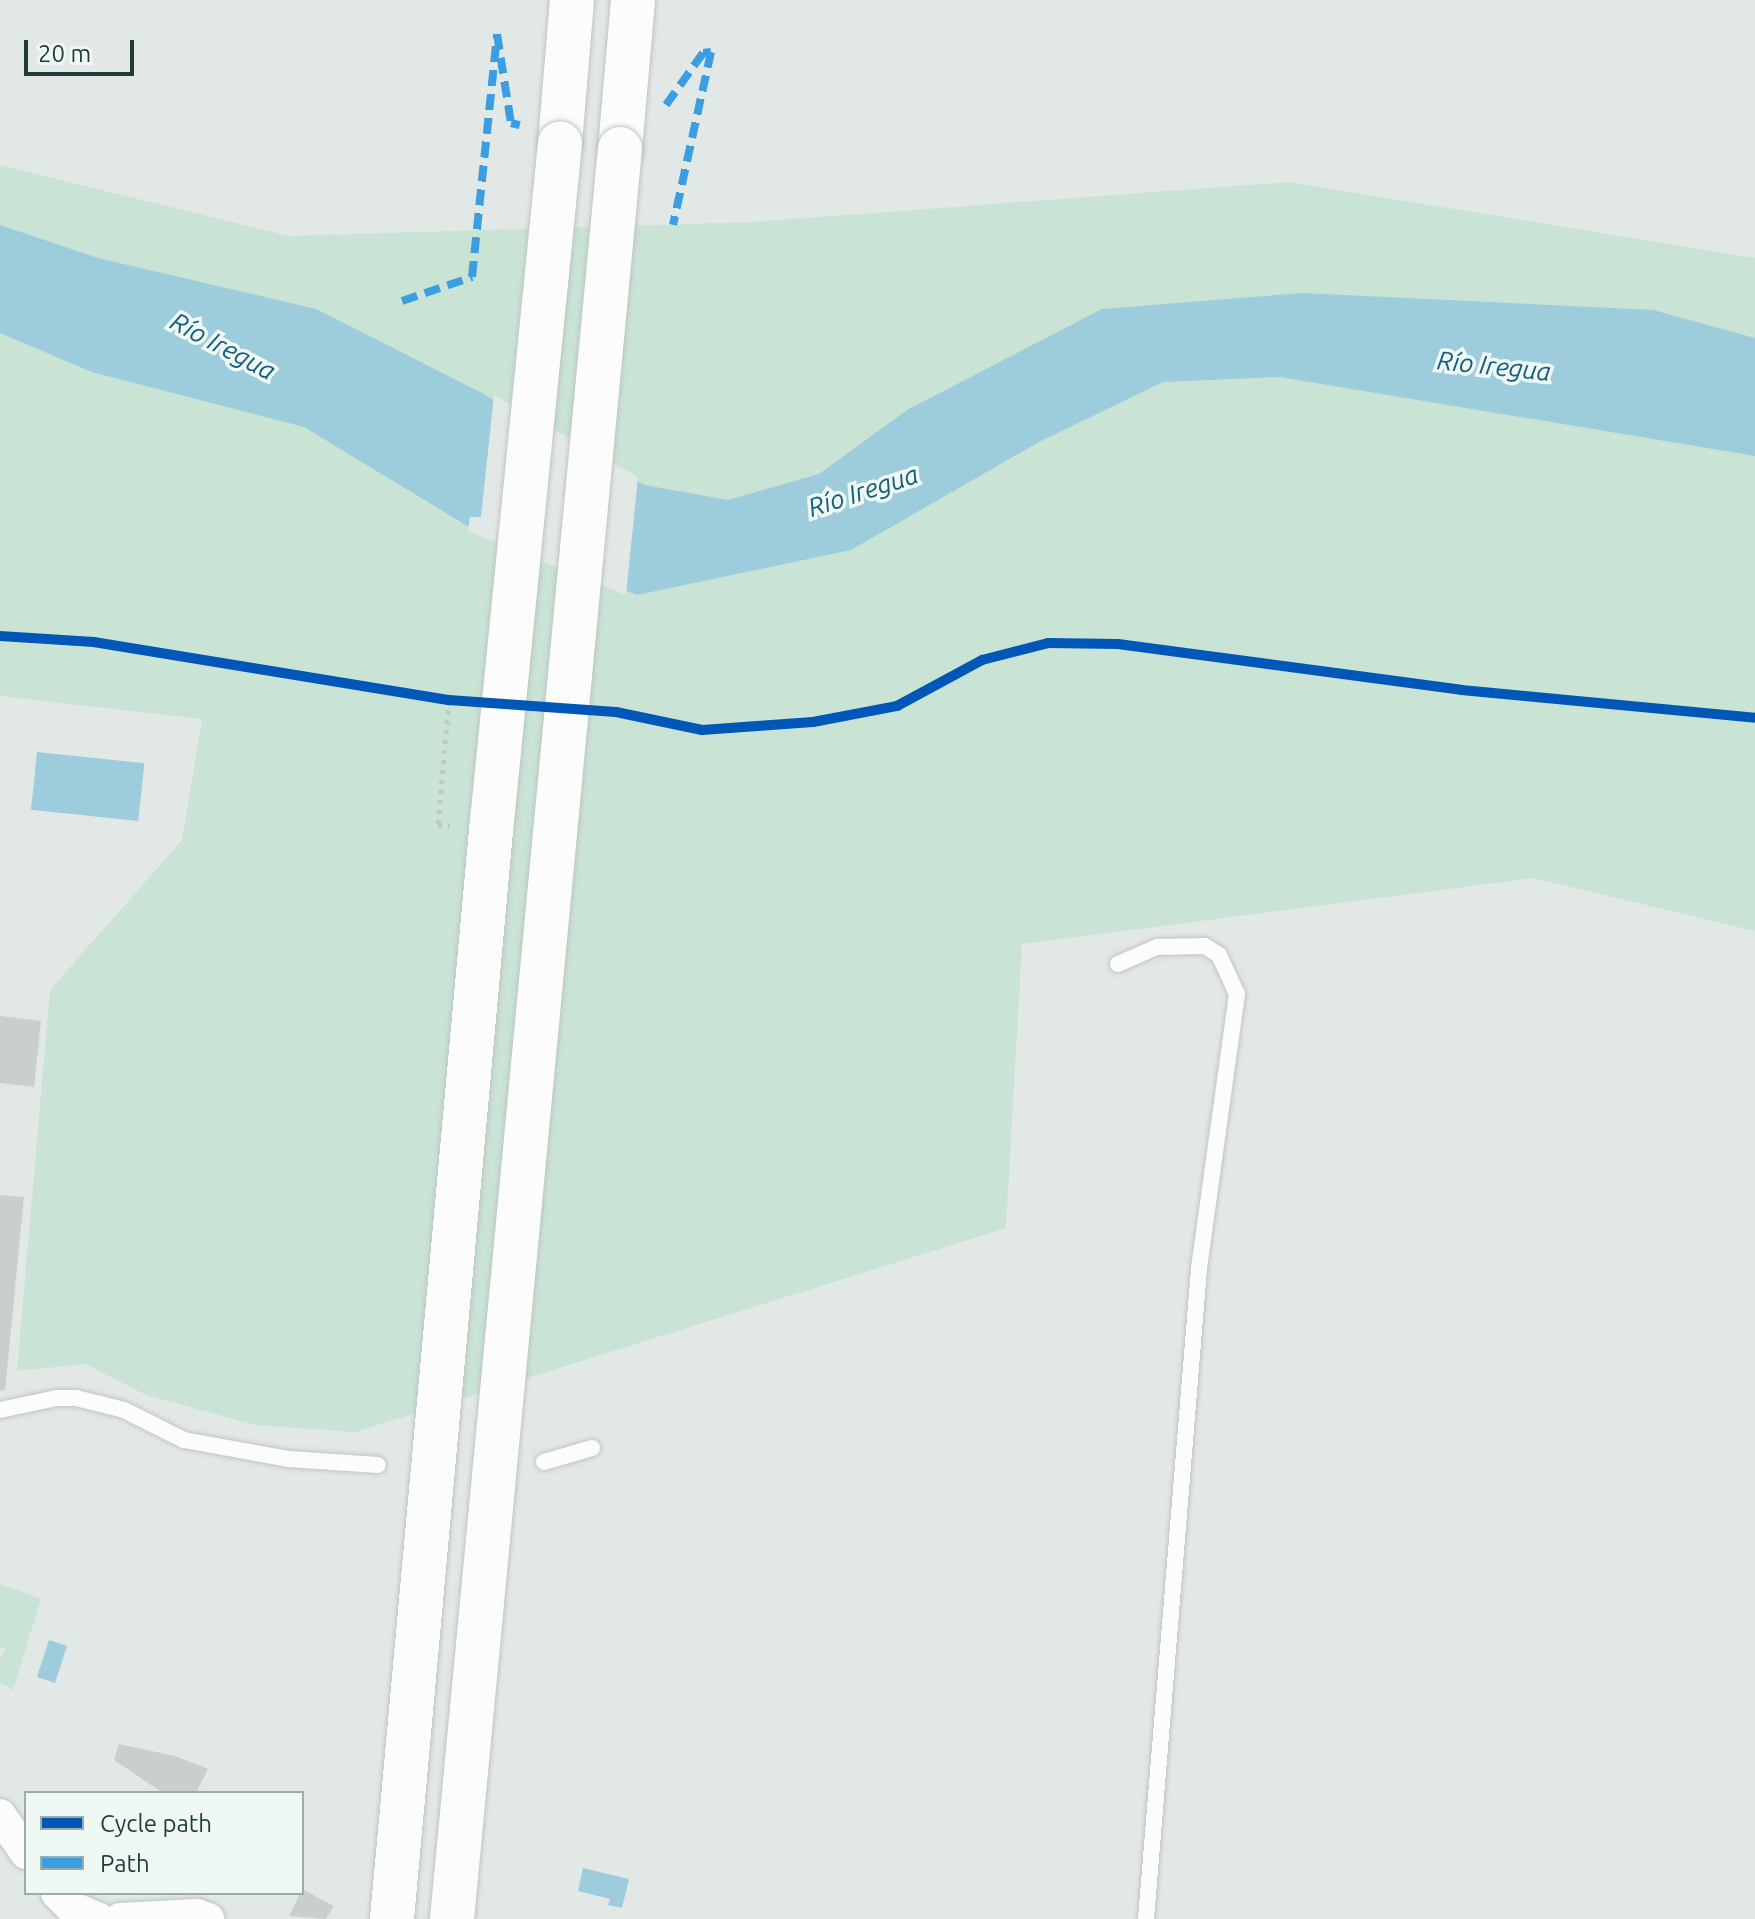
<!DOCTYPE html>
<html>
<head>
<meta charset="utf-8">
<style>
  body { margin:0 }
  #map { position:relative; width:1755px; height:1919px; overflow:hidden; background:#e2e8e6; font-family:Ubuntu,sans-serif }
  div>[style] { position:absolute }
  .green>* { inset:0; background:#c9e3d4 }
  .water>* { inset:0; background:#9dccdc; transform-origin:0 0 }
  .pier>* { inset:0; background:#e2e8e6 }
  .building>* { inset:0; background:#c8cfcd }
  .path>* { height:5px; margin-top:-2.5px; transform-origin:0; background:repeating-linear-gradient(90deg,#bfc9c7 0 4px,transparent 0 10px) }
  .roads { filter:drop-shadow(0 0 2px #bfc5c3) drop-shadow(0 0 2px #bfc5c3) }
  .service>* { height:16px; margin:-8px; padding:0 8px; transform-origin:8px; border-radius:8px; background:#fbfcfb }
  .minor>* { height:32px; margin:-16px; padding:0 16px; transform-origin:16px; border-radius:16px; background:#fbfcfb }
  .secondary>* { height:44px; margin:-22px; padding:0 22px; transform-origin:22px; border-radius:22px; background:#fbfcfb }
  .bridges { filter:drop-shadow(0 0 2px #bdc6c3) drop-shadow(0 0 2px #bdc6c3) }
  .secondary-bridge>* { height:44px; margin:-22px; padding:0 22px; transform-origin:22px; border-radius:22px; background:#fbfcfb }
  .quiet>* { height:8px; margin-top:-4px; transform-origin:0; background:repeating-linear-gradient(90deg,#3c9ee2 0 16px,transparent 0 24px) }
  .cycleway>* { height:10px; margin:-5px; padding:0 5px; transform-origin:5px; border-radius:5px; background:#0057b8 }
  span { translate:-50% -50%; white-space:nowrap; text-align:center; line-height:1.15; -webkit-text-stroke:7px #eff8f4; paint-order:stroke }
  .water-label { font-size:26px; color:#13607e; font-style:italic }
  .legend { position:absolute; left:24px; top:1791px; width:280px; height:104px; box-sizing:border-box; background:#eff8f4; border:2px solid #9bada9; margin:0; padding:10px 14px; list-style:none; font-size:24px; color:#1e3d38 }
  .legend li { display:flex; align-items:center; gap:16px; height:40px }
  .legend b { width:40px; border:2px solid #9bada9 }
  .scale { position:absolute; left:24px; top:40px; width:110px; height:36px; box-sizing:border-box; border:4px solid #1e3d38; border-top:0; padding-left:10px; font-size:24px; line-height:28px; white-space:nowrap; color:#1e3d38; -webkit-text-stroke:6px #eff8f4; paint-order:stroke }
</style>
</head>
<body>
<div id="map">
  <div class="green">
    <div style="clip-path:polygon(0 165px,289px 236px,752px 222px,1289px 182px,1755px 258px,1755px 931px,1533px 878px,1022px 944px,1006px 1228px,355px 1432px,255px 1425px,146px 1395px,85px 1364px,17px 1371px,50px 990px,182px 840px,202px 719px,0 696px)"></div>
    <div style="clip-path:polygon(0 1584px,41px 1599px,13px 1690px,0 1683px,0 1659px,5px 1649px,0 1646px)"></div>
  </div>
  <div class="water">
    <div style="clip-path:polygon(0 225px,98px 258px,316px 309px,482px 393px,644px 485px,728px 500px,819px 474px,907px 410px,1102px 309px,1302px 293px,1653px 310px,1755px 338px,1755px 456px,1280px 377px,1163px 382px,1039px 442px,851px 550px,637px 595px,469px 527px,304px 427px,92px 372px,0 333px)"></div>
    <div style="left:37px;top:752px;width:108px;height:58px;rotate:6deg"></div>
    <div style="left:49px;top:1640px;width:19px;height:39px;rotate:18deg"></div>
    <div style="clip-path:polygon(583px 1868px,629px 1879px,622px 1908px,608px 1905px,610px 1899px,578px 1891px)"></div>
  </div>
  <div class="pier">
    <div style="clip-path:polygon(494px 395px,638px 477px,626px 595px,468px 531px,470px 517px,481px 517px)"></div>
  </div>
  <div class="building">
    <div style="clip-path:polygon(0 1016px,41px 1021px,34px 1087px,0 1083px)"></div>
    <div style="clip-path:polygon(0 1195px,24px 1197px,5px 1390px,0 1391px)"></div>
    <div style="clip-path:polygon(119px 1744px,175px 1756px,208px 1769px,196px 1793px,163px 1793px,114px 1760px)"></div>
    <div style="clip-path:polygon(302px 1889px,334px 1906px,326px 1919px,289px 1916px)"></div>
  </div>
  <div class="path">
    <div style="left:449px;top:700px;width:125px;rotate:95deg"></div>
    <div style="left:438px;top:825px;width:12px;rotate:5deg"></div>
  </div>
  <div class="roads">
    <div class="service">
      <div style="left:1118px;top:964px;width:43px;rotate:-23.6deg"></div>
      <div style="left:1157px;top:947px;width:48px;rotate:-1.2deg"></div>
      <div style="left:1205px;top:946px;width:17px;rotate:33deg"></div>
      <div style="left:1219px;top:955px;width:43px;rotate:65.2deg"></div>
      <div style="left:1237px;top:994px;width:278px;rotate:97.9deg"></div>
      <div style="left:1199px;top:1269px;width:652px;rotate:94.66deg"></div>
      <div style="left:0;top:1410px;width:58px;rotate:-11.9deg"></div>
      <div style="left:57px;top:1398px;width:19px"></div>
      <div style="left:76px;top:1398px;width:49px;rotate:14deg"></div>
      <div style="left:124px;top:1410px;width:67px;rotate:26.6deg"></div>
      <div style="left:184px;top:1440px;width:107px;rotate:10.3deg"></div>
      <div style="left:289px;top:1459px;width:89px;rotate:3.9deg"></div>
      <div style="left:544px;top:1462px;width:50px;rotate:-16.3deg"></div>
    </div>
    <div class="minor">
      <div style="left:0;top:1815px;width:46px;rotate:55.6deg"></div>
      <div style="left:57px;top:1893px;width:20px;rotate:45deg"></div>
      <div style="left:71px;top:1907px;width:30px;rotate:23deg"></div>
      <div style="left:120px;top:1919px;width:77px;rotate:-3deg"></div>
      <div style="left:197px;top:1915px;width:12px;rotate:20deg"></div>
    </div>
    <div class="secondary">
      <div style="left:560px;top:143px;width:144px;rotate:-85.2deg"></div>
      <div style="left:620px;top:149px;width:150px;rotate:-85deg"></div>
    </div>
  </div>
  <div class="bridges">
    <div class="secondary-bridge">
      <div style="left:392px;top:1919px;width:1092px;rotate:-84.8deg"></div>
      <div style="left:491px;top:831px;width:691px;rotate:-84.27deg"></div>
      <div style="left:452px;top:1919px;width:1778px;rotate:-84.58deg"></div>
    </div>
  </div>
  <div class="quiet">
    <div style="left:666px;top:105px;width:64px;rotate:-54.6deg"></div>
    <div style="left:703px;top:53px;width:8px;rotate:-7deg"></div>
    <div style="left:711px;top:52px;width:177px;rotate:102.4deg"></div>
    <div style="left:402px;top:301px;width:74px;rotate:-18.9deg"></div>
    <div style="left:472px;top:277px;width:244px;rotate:-84.1deg"></div>
    <div style="left:497px;top:34px;width:90px;rotate:81.1deg"></div>
    <div style="left:511px;top:123px;width:9px;rotate:13deg"></div>
  </div>
  <div class="cycleway">
    <div style="left:0;top:636px;width:94px;rotate:3.7deg"></div>
    <div style="left:94px;top:642px;width:360px;rotate:9.3deg"></div>
    <div style="left:449px;top:700px;width:167px;rotate:4.1deg"></div>
    <div style="left:616px;top:712px;width:88px;rotate:11.8deg"></div>
    <div style="left:702px;top:730px;width:111px;rotate:-4.1deg"></div>
    <div style="left:813px;top:722px;width:86px;rotate:-10.8deg"></div>
    <div style="left:897px;top:706px;width:97px;rotate:-28.4deg"></div>
    <div style="left:982px;top:660px;width:68px;rotate:-14.4deg"></div>
    <div style="left:1048px;top:643px;width:70px;rotate:0.8deg"></div>
    <div style="left:1118px;top:644px;width:346px;rotate:7.6deg"></div>
    <div style="left:1461px;top:690px;width:295px;rotate:5.4deg"></div>
  </div>
  <div class="water-label">
    <span style="left:223px;top:346px;rotate:28deg">Río Iregua</span>
    <span style="left:1494px;top:366px;rotate:6deg">Río Iregua</span>
    <span style="left:863px;top:491px;rotate:-18deg">Río Iregua</span>
  </div>
  <ul class="legend">
  <li><b style="height:10px;background:#0057b8"></b>Cycle path</li>
  <li><b style="height:10px;background:#3c9ee2"></b>Path</li>
  </ul>
  <div class="scale">20 m</div>
</div>
</body>
</html>
